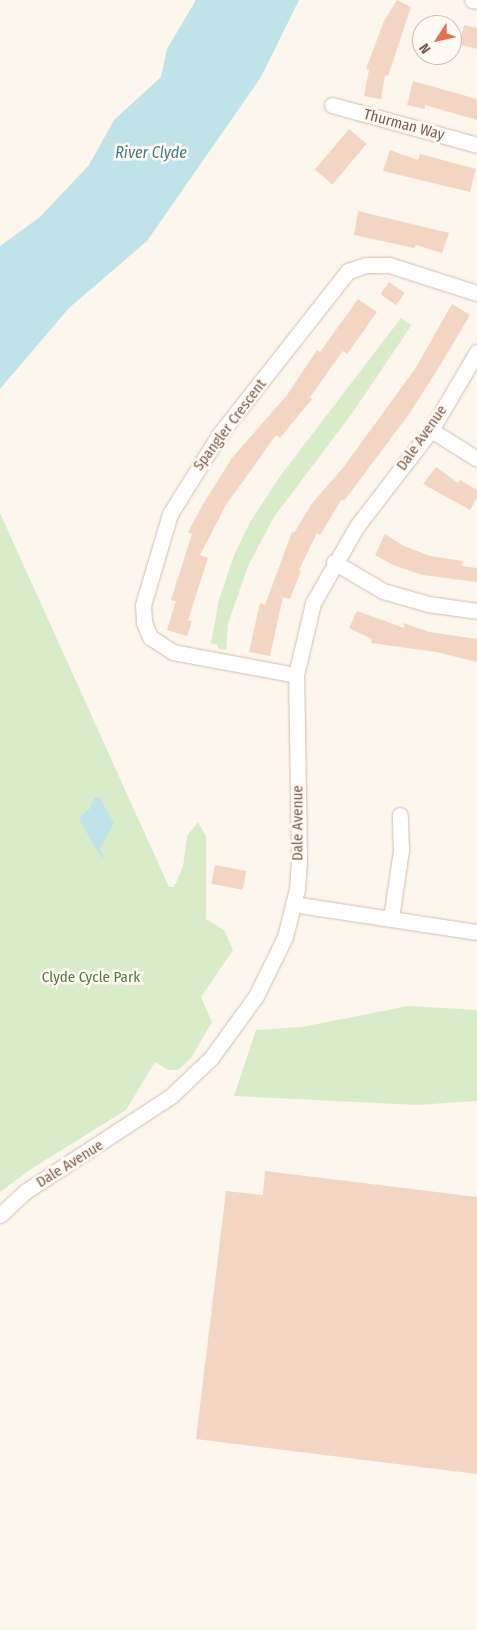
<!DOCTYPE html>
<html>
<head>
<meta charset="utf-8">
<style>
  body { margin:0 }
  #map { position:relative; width:477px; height:1630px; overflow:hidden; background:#fdf6ec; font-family:"Fira Sans Condensed",sans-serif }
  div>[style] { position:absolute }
  .green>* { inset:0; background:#d8ecc9 }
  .water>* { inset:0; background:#bfe3e8 }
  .building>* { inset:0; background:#f3d5c3; transform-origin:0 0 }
  .roads { filter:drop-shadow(0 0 1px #d1beb0) drop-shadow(0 0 1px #d1beb0) }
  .minor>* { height:15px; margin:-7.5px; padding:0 7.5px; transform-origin:7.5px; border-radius:7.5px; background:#fff }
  span { translate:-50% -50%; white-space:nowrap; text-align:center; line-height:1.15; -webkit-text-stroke:5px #fffaf3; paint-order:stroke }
  .street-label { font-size:15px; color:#7a5c4d }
  .park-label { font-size:15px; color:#537a41 }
  .water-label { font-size:16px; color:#437c86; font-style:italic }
  .north { position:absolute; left:412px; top:15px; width:50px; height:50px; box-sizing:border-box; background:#fffaf3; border:1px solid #cabbb1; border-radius:50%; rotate:235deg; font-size:14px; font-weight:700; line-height:20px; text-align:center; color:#7a5c4d }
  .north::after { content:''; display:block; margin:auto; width:18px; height:22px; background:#e76f51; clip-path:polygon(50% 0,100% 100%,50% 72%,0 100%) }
</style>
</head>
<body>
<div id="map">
  <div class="green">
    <div style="clip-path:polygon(401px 318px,411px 325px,409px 329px,353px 412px,274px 517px,248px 566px,228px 624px,226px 650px,218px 649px,218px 645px,211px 643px,219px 600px,234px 555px,250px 522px,281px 475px)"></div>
    <div style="clip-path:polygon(0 513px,169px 887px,174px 887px,183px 867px,187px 836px,198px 822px,206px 836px,206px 919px,224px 930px,233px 950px,201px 997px,212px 1022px,191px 1058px,178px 1070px,168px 1070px,155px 1062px,126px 1110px,31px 1169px,0 1192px)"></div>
    <div style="clip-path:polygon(408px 1006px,477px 1010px,477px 1101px,418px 1105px,234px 1096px,256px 1030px,302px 1027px)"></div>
  </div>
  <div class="water">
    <div style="clip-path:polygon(196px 0,299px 0,261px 77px,147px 241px,69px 308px,0 389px,0 246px,40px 217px,89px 165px,114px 120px,161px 77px,167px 49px)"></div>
    <div style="clip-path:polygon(94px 797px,99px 797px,114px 823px,100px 849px,104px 856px,101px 858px,80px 821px,81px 815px,89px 810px)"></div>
  </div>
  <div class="building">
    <div style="clip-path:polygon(397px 0,411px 7px,388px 76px,385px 75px,381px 99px,364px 96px,369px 70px,366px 69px,384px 21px)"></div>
    <div style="clip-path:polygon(464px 25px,477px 28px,477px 49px,459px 44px)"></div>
    <div style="clip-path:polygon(413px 81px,477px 99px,477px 120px,425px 105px,425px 109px,407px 105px)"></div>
    <div style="left:349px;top:129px;width:23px;height:53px;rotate:40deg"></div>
    <div style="clip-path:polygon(390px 150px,418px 160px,420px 154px,476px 169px,470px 192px,383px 171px)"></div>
    <div style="clip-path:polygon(358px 211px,449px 233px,442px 253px,416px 245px,414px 248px,354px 235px)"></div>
    <div style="left:389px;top:282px;width:19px;height:15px;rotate:35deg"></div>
    <div style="clip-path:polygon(358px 299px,377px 312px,347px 354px,343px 351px,310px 397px,312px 399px,280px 438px,276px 435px,226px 505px,200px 555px,208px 558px,188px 620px,192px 621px,187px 636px,167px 630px,176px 601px,171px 600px,192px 534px,188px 532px,203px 504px,232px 458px,287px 395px,317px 350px,320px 352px)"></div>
    <div style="clip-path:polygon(452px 304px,470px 315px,441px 364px,409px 414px,344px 501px,342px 499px,320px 535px,317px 533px,299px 570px,301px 571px,290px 599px,283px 597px,270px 656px,249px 652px,260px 603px,265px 605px,292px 532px,294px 533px,313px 502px,342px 469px,415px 369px)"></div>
    <div style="clip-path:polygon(436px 467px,458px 483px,460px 480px,477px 490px,477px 498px,470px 510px,423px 484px)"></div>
    <div style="clip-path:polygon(385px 534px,402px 545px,430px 556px,463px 561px,462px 566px,477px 568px,477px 582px,422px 575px,393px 565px,375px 555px)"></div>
    <div style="clip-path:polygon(357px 611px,404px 628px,404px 623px,429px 632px,477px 639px,477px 662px,436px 652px,371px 643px,372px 639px,349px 628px)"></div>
    <div style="left:215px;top:865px;width:32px;height:19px;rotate:11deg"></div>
    <div style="clip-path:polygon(265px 1171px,477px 1197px,477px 1474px,196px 1439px,226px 1191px,263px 1195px)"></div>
  </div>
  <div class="roads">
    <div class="minor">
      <div style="left:472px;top:0;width:5px;rotate:11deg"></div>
      <div style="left:332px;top:105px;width:150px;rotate:15.4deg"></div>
      <div style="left:431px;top:430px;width:54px;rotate:32.2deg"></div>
      <div style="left:334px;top:562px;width:57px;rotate:30.6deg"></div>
      <div style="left:383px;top:591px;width:47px;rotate:16.1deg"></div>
      <div style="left:428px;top:604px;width:49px;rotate:8.1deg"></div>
      <div style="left:296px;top:675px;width:125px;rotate:-169.4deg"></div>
      <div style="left:173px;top:652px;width:27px;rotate:-147deg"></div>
      <div style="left:150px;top:637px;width:16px;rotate:-112deg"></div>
      <div style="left:144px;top:622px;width:17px;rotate:-93deg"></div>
      <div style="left:143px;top:605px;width:95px;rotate:-73.5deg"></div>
      <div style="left:170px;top:514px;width:93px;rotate:-58.2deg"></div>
      <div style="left:219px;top:435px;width:209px;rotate:-51.8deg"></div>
      <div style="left:348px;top:271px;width:20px;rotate:-18deg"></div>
      <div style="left:367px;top:265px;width:22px"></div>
      <div style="left:389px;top:265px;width:92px;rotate:17.7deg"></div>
      <div style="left:293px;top:904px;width:186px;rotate:8.7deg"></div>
      <div style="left:391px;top:918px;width:69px;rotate:-81.6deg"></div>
      <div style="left:401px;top:850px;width:35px;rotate:-92deg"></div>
      <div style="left:0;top:1215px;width:35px;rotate:-43deg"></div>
      <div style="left:26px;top:1191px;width:173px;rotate:-33.2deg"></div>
      <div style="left:171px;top:1096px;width:55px;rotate:-43.5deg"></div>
      <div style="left:211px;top:1058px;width:77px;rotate:-54deg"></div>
      <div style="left:256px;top:996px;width:66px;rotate:-63.8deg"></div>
      <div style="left:285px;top:937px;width:49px;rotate:-76deg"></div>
      <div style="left:297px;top:889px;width:31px;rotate:-86deg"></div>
      <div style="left:299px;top:858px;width:183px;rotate:-90.9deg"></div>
      <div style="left:296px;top:675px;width:74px;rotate:-76.7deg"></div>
      <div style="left:313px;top:603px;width:89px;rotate:-60.3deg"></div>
      <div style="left:357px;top:526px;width:121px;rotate:-52.4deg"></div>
      <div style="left:431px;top:430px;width:91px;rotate:-59.5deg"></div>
    </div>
  </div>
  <div class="street-label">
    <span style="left:404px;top:125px;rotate:15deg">Thurman Way</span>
    <span style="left:230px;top:425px;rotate:-53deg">Spangler Crescent</span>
    <span style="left:422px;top:438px;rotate:-55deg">Dale Avenue</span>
    <span style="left:298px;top:823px;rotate:-90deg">Dale Avenue</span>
    <span style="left:70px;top:1164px;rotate:-32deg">Dale Avenue</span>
  </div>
  <div class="park-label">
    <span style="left:91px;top:978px">Clyde Cycle Park</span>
  </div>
  <div class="water-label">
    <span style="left:151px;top:153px">River Clyde</span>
  </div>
  <div class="north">N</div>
</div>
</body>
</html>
